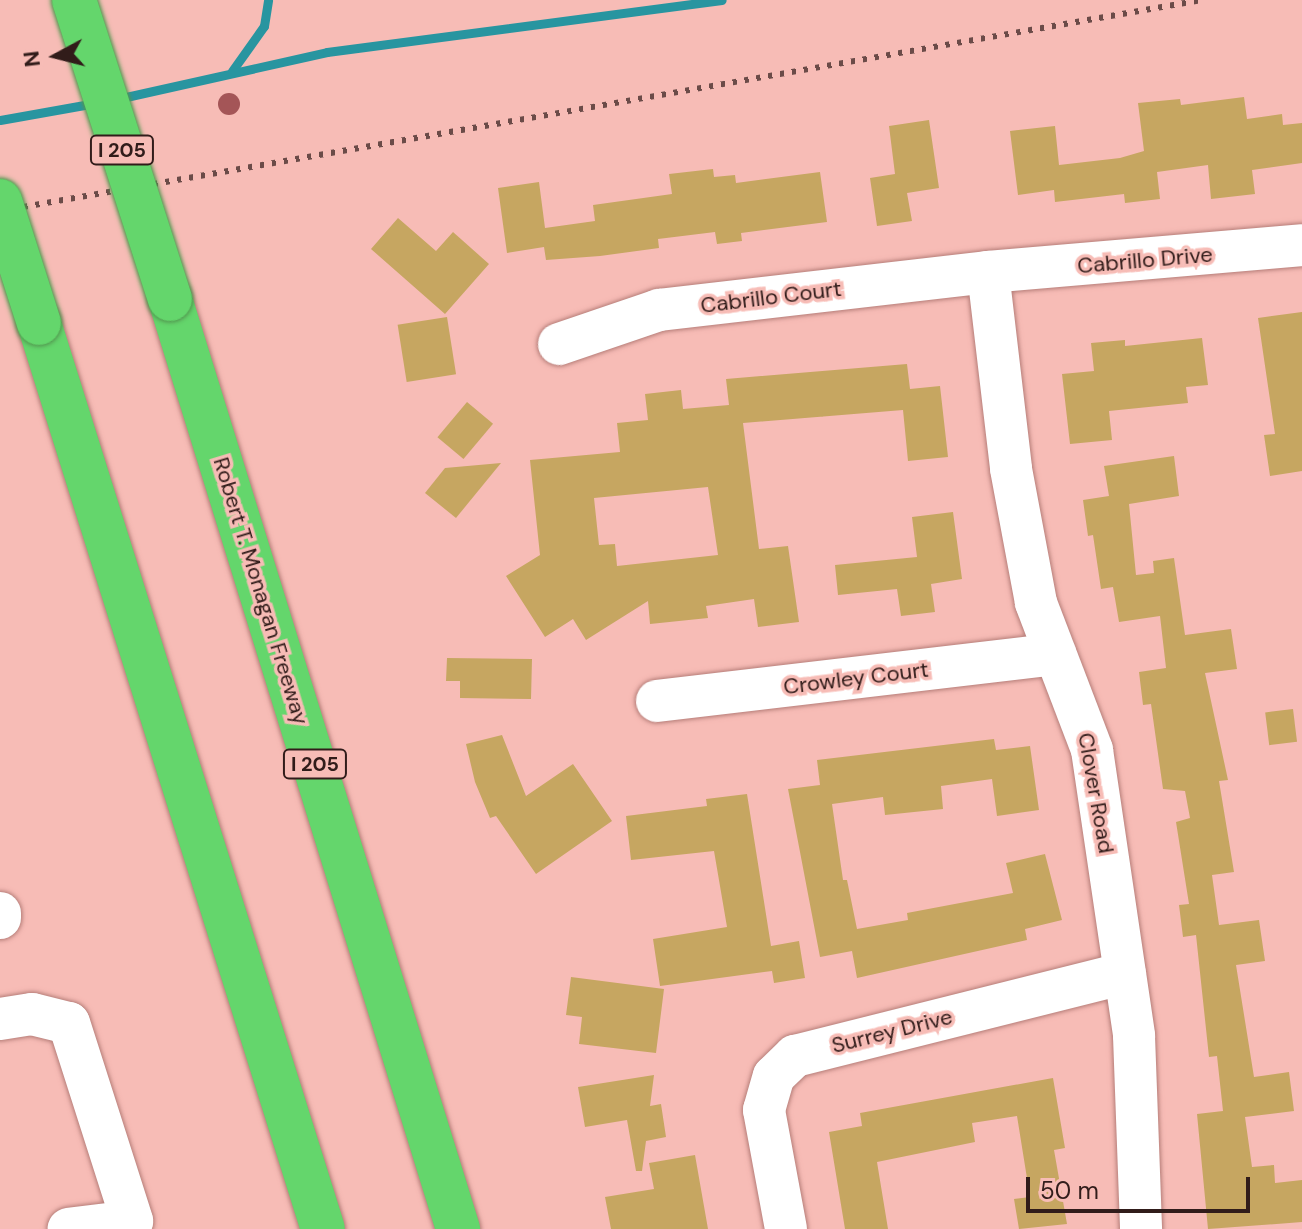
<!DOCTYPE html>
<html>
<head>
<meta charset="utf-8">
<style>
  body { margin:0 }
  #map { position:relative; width:1302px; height:1229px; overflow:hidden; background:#f7bcb6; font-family:"DM Sans",sans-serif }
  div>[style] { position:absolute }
  .stream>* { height:9px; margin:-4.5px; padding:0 4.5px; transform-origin:4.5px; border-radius:4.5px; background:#2895a0 }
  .building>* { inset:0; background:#c6a661; transform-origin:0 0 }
  .roads { filter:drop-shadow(0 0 2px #b67e79) drop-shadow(0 0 2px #b67e79) }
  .minor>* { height:42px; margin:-21px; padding:0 21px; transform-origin:21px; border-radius:21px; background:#fff }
  .highway>* { height:44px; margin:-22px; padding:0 22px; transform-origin:22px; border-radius:22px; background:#64d66c }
  .rail>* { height:6px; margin-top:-3px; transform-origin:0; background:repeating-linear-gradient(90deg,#6b4b48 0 4px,transparent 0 12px) }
  .bridges { filter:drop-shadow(0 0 2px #52954f) drop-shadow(0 0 2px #52954f) }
  .highway-bridge>* { height:44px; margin:-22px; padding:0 22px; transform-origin:22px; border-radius:22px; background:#64d66c }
  .trees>* { width:22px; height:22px; margin:-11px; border-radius:50%; background:#a45557 }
  span { translate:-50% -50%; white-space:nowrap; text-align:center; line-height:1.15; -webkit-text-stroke:7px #f7bcb6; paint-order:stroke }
  .shield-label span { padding:2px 6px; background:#f7bcb6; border:2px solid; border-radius:6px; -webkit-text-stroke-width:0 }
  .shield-label { font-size:20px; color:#311c1a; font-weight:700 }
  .street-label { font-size:22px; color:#311c1a }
  .north { position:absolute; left:16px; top:16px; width:80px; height:80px; -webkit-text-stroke:6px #f7bcb6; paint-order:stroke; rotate:263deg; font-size:22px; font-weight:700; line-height:32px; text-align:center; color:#311c1a }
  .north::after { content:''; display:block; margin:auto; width:28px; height:36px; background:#311c1a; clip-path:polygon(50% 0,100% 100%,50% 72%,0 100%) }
  .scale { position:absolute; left:1026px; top:1177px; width:224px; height:36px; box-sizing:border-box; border:4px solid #311c1a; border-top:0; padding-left:10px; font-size:24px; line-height:28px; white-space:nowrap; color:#311c1a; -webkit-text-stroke:6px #f7bcb6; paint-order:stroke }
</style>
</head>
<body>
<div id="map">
  <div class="stream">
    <div style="left:232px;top:71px;width:55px;rotate:-54.6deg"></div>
    <div style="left:264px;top:26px;width:26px;rotate:-81deg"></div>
    <div style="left:117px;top:99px;width:215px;rotate:-12.6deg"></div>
    <div style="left:327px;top:52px;width:398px;rotate:-7.5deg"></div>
    <div style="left:0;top:120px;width:97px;rotate:-10.1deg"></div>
  </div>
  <div class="building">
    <div style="clip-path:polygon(1244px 97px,1247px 119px,1282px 114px,1283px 125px,1302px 123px,1302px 163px,1252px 170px,1255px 194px,1211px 199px,1208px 165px,1157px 172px,1160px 199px,1125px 203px,1124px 194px,1055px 202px,1054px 190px,1018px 195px,1010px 131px,1055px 126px,1059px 165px,1120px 158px,1144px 151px,1138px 103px,1180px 99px,1181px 105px)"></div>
    <div style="clip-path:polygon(929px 120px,939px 188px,907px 193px,912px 221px,877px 226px,870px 178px,895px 174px,889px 126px)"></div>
    <div style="clip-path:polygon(713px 169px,714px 177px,735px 175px,736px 183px,820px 172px,827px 222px,741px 233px,742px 241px,717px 244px,715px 232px,658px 239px,659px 248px,600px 256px,546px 260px,544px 247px,507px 253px,498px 188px,539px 182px,545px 228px,595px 221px,593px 205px,672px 194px,669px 174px)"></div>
    <div style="clip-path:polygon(398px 218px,436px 251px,453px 232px,489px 264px,445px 314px,371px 249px)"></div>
    <div style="clip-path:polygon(1302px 312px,1302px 471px,1270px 476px,1264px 435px,1275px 434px,1258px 318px)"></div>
    <div style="left:447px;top:317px;width:58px;height:50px;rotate:81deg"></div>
    <div style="clip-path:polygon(1202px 338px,1208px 385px,1186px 387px,1188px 403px,1109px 411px,1112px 440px,1070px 444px,1062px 374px,1094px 371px,1091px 343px,1125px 340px,1125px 346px)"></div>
    <div style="clip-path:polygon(evenodd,907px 364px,910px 389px,940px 386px,948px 457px,908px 461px,903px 410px,743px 423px,759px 549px,788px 546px,799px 622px,758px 627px,754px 599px,706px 606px,708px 618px,650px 624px,648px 601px,586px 640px,573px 619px,545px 637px,506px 576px,540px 555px,530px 460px,620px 452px,617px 423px,648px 420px,645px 394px,681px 390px,683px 409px,729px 405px,726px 379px,907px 364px,708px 487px,718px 555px,617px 566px,615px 544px,599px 545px,594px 498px,708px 487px)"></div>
    <div style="left:467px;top:402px;width:34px;height:46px;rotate:40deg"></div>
    <div style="clip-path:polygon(1174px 456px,1179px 496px,1129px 504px,1136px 575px,1154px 573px,1153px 561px,1174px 558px,1185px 635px,1231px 629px,1237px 669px,1205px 673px,1228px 780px,1219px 781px,1234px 872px,1212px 875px,1219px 925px,1259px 920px,1265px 961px,1236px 965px,1254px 1077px,1289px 1072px,1294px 1111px,1245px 1117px,1252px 1167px,1274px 1165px,1275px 1183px,1302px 1180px,1302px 1222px,1208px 1229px,1197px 1114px,1223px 1111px,1217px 1056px,1209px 1057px,1196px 935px,1183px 937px,1179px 905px,1189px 904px,1176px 822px,1190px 818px,1185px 791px,1163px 789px,1151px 704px,1143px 705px,1139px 672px,1166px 668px,1160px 616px,1119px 622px,1113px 587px,1101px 589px,1093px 535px,1088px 536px,1083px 500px,1109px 496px,1104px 466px)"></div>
    <div style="clip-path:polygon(501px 463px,456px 518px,425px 493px,445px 468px)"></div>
    <div style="clip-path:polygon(953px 512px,962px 579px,931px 584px,935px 612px,901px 616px,897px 589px,838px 595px,835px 565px,917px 557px,912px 517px)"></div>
    <div style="clip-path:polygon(447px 658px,532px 659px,531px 699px,460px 698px,460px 681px,446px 681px)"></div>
    <div style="left:1293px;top:709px;width:33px;height:28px;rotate:83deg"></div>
    <div style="clip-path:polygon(502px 735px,526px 796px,573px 764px,612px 821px,536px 874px,496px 816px,490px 818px,475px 782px,466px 744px)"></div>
    <div style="clip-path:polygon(994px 739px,996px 750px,1030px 746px,1039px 810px,997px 816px,992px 779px,941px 786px,943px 809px,885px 815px,883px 797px,832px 804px,843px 880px,847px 880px,857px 929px,908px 920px,907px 913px,1013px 893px,1006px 863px,1045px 854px,1062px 920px,1025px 929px,1027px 940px,857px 978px,852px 951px,820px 957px,788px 789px,820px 785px,817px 760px)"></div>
    <div style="clip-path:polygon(747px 794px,771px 946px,799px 941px,805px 978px,774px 983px,772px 971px,660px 986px,653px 939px,727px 927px,714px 851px,631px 860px,626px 816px,707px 806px,706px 799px)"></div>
    <div style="clip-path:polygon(571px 977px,664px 989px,656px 1053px,579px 1044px,582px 1017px,566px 1015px)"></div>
    <div style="clip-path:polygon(654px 1075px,650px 1106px,661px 1104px,666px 1137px,646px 1141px,642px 1171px,636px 1171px,627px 1120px,585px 1127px,578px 1087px)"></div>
    <div style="clip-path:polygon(1053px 1078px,1065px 1148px,1054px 1150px,1067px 1224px,1019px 1229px,1014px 1199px,1030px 1197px,1017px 1116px,972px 1123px,975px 1142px,877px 1162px,888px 1229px,845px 1229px,829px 1132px,862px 1126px,860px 1113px)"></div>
    <div style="clip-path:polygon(695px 1155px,708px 1229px,611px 1229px,605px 1197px,654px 1189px,649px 1163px)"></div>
  </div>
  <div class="roads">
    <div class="minor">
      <div style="left:988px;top:272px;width:198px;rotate:83.3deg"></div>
      <div style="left:1011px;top:469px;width:136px;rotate:79.4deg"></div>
      <div style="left:1036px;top:603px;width:157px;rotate:69.1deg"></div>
      <div style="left:1092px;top:750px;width:289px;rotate:81.6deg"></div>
      <div style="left:1134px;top:1036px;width:193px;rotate:87.9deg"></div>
      <div style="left:559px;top:344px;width:106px;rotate:-18.8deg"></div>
      <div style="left:659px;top:310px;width:331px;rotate:-6.6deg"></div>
      <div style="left:988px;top:272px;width:315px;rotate:-4.9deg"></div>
      <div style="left:657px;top:701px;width:401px;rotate:-6.7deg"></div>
      <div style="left:0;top:913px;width:5px;rotate:90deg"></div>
      <div style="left:0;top:1019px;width:32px;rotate:-9deg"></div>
      <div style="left:32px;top:1014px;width:38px;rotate:14deg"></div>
      <div style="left:69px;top:1023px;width:208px;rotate:72.3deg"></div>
      <div style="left:132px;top:1221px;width:64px;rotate:172.9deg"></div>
      <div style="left:786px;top:1229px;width:121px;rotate:-100.5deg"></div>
      <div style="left:764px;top:1110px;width:35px;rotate:-74deg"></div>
      <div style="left:774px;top:1076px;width:29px;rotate:-44deg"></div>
      <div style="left:795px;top:1056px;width:340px;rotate:-14.1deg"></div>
    </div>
    <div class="highway">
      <div style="left:170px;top:299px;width:974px;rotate:72.79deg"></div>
      <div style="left:39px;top:323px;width:949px;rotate:72.6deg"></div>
    </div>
  </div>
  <div class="rail">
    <div style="left:0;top:211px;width:1220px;rotate:-9.96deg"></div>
  </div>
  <div class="bridges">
    <div class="highway-bridge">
      <div style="left:74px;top:0;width:314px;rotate:72.2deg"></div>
      <div style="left:0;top:201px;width:128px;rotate:72.3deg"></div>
    </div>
  </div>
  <div class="trees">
    <div style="left:229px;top:104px"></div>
  </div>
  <div class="shield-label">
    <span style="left:122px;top:150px">I 205</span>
    <span style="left:315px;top:764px">I 205</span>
  </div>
  <div class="street-label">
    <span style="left:1145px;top:260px;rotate:-5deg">Cabrillo Drive</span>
    <span style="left:771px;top:297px;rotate:-7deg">Cabrillo Court</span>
    <span style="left:261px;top:591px;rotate:73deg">Robert T. Monagan Freeway</span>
    <span style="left:856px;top:678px;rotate:-7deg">Crowley Court</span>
    <span style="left:1096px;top:793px;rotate:80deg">Clover Road</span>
    <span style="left:892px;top:1031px;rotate:-14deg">Surrey Drive</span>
  </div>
  <div class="north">N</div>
  <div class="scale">50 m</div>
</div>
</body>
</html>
